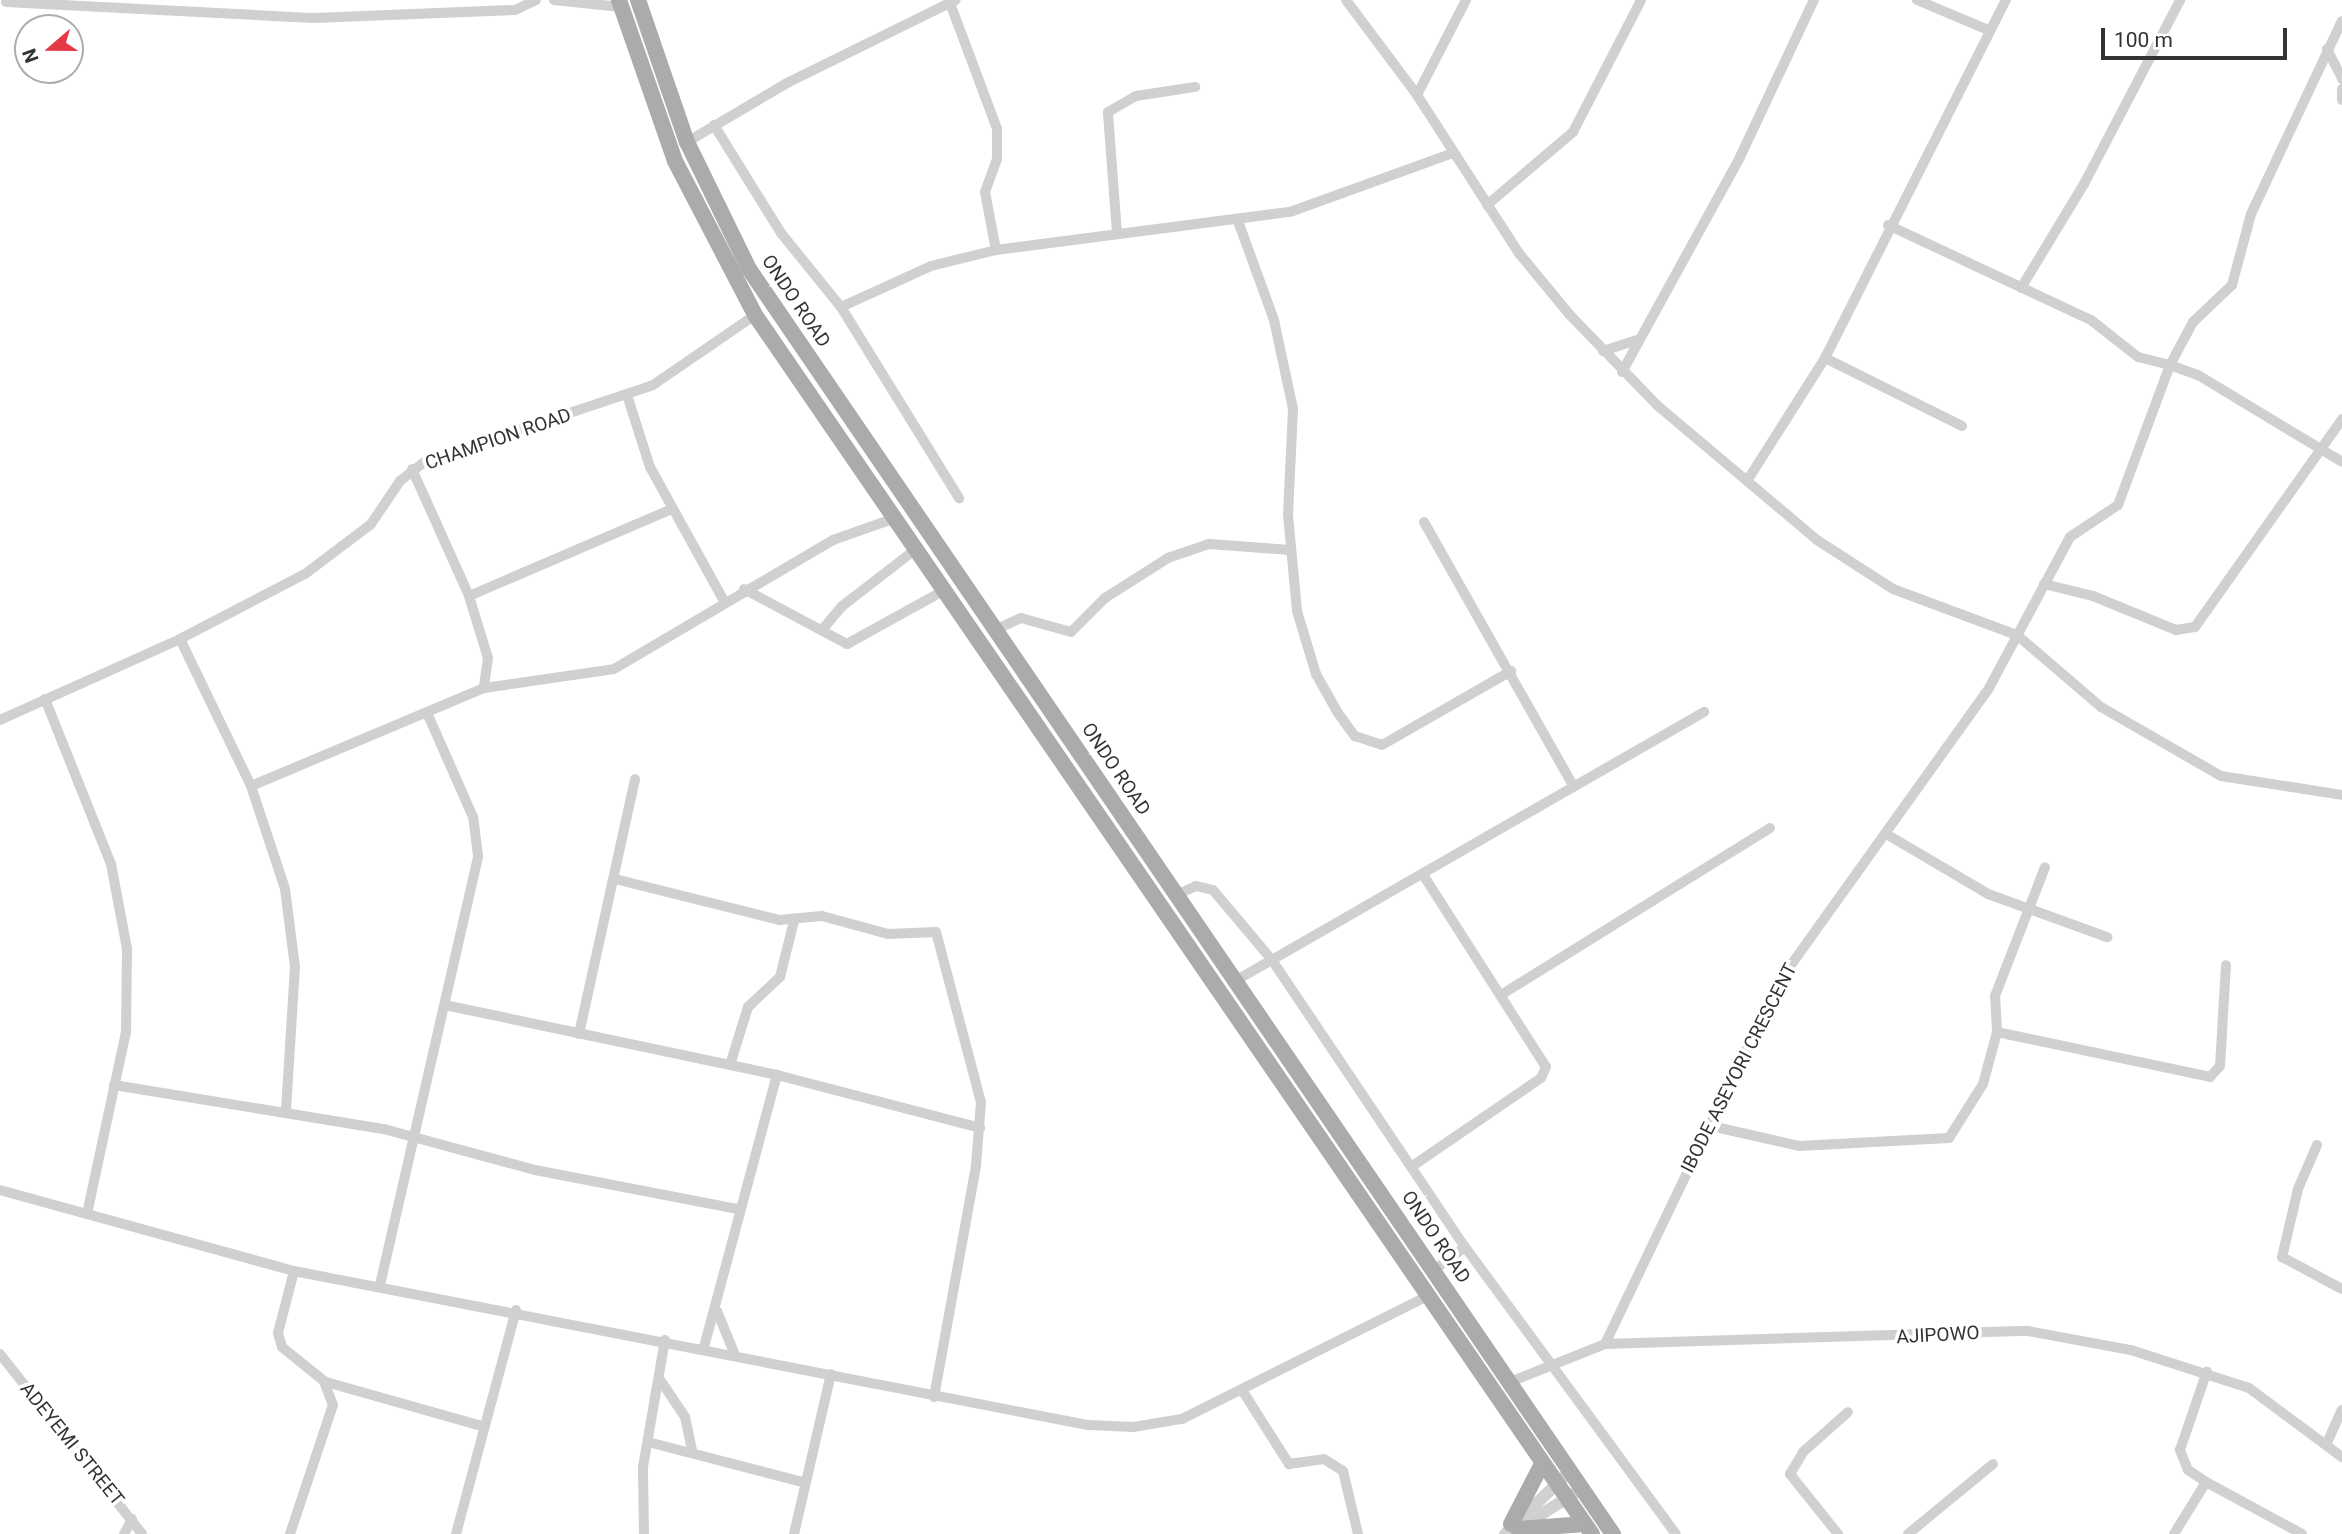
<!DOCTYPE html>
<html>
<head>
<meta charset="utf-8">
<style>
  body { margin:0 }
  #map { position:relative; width:2342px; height:1534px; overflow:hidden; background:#fff; font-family:Roboto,sans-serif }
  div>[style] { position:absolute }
  .minor>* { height:10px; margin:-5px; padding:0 5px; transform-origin:5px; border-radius:5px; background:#d0d0d0 }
  .tertiary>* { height:12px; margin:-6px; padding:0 6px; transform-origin:6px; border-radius:6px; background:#d0d0d0 }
  .primary>* { height:16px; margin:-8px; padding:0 8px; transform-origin:8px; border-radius:8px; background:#ababab }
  span { translate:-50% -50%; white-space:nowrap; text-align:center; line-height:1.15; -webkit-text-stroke:7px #fff; paint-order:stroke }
  .street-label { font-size:19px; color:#333 }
  .north { position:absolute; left:14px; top:14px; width:70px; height:70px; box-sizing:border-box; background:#fff; border:2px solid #adadad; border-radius:50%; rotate:250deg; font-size:19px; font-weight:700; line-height:28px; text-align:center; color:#333 }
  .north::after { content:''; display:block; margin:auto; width:24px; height:32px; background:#e63946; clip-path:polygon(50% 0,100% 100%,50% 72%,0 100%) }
  .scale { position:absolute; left:2101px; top:28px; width:186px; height:32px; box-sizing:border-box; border:4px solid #333; border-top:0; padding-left:9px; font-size:21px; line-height:24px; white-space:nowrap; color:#333; -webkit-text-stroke:5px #fff; paint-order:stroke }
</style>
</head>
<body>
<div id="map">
  <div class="minor">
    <div style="left:554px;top:0;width:67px;rotate:6deg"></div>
    <div style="left:1346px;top:0;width:119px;rotate:53.2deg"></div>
    <div style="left:1417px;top:95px;width:187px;rotate:57.2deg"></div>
    <div style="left:1518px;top:252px;width:82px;rotate:50.5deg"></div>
    <div style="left:1570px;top:315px;width:127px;rotate:46deg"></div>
    <div style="left:1658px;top:406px;width:208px;rotate:40.1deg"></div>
    <div style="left:1817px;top:540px;width:90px;rotate:32.8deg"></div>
    <div style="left:1893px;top:589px;width:132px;rotate:20.4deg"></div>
    <div style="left:2017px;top:635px;width:111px;rotate:40.6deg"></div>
    <div style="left:2101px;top:707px;width:138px;rotate:29.9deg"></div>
    <div style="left:2221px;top:776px;width:122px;rotate:8.9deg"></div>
    <div style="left:1917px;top:0;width:77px;rotate:22.9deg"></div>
    <div style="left:6px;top:2px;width:308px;rotate:3deg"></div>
    <div style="left:314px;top:18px;width:201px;rotate:-2.3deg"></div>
    <div style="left:515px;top:10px;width:23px;rotate:-25deg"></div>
    <div style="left:950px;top:3px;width:134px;rotate:69.5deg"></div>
    <div style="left:997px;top:129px;width:30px;rotate:90deg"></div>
    <div style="left:997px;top:159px;width:35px;rotate:110deg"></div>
    <div style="left:985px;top:192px;width:59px;rotate:79.3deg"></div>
    <div style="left:2327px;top:49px;width:34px;rotate:63deg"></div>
    <div style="left:2342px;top:89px;width:11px;rotate:90deg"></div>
    <div style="left:1417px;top:95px;width:107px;rotate:-62.7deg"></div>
    <div style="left:714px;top:125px;width:127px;rotate:58.2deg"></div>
    <div style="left:781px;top:233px;width:95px;rotate:51deg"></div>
    <div style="left:841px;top:307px;width:225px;rotate:58.3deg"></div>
    <div style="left:687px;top:142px;width:116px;rotate:-30.5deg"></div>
    <div style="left:787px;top:83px;width:188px;rotate:-26.2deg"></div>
    <div style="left:1487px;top:205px;width:113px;rotate:-40.3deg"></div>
    <div style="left:1573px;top:132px;width:148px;rotate:-62.7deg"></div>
    <div style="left:1238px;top:221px;width:105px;rotate:70deg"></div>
    <div style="left:1274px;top:320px;width:91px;rotate:77.9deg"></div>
    <div style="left:1293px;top:409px;width:106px;rotate:92.7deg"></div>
    <div style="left:1288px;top:515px;width:96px;rotate:84.6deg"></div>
    <div style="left:1297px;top:611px;width:66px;rotate:73.2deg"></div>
    <div style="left:1316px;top:674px;width:45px;rotate:60.6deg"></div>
    <div style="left:1338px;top:713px;width:29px;rotate:54deg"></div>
    <div style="left:1355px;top:736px;width:28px;rotate:18deg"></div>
    <div style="left:1382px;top:745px;width:149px;rotate:-29.8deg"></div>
    <div style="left:1888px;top:225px;width:224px;rotate:25.1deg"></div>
    <div style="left:2091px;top:320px;width:60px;rotate:38.2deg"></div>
    <div style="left:2138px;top:357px;width:33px;rotate:14deg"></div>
    <div style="left:2170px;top:365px;width:49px;rotate:-61.9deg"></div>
    <div style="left:2193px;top:322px;width:54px;rotate:-43.5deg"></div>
    <div style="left:2232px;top:285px;width:73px;rotate:-75deg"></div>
    <div style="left:2251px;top:214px;width:213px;rotate:-64.8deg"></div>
    <div style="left:1117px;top:233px;width:121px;rotate:-94.3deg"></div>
    <div style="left:1108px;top:112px;width:32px;rotate:-30deg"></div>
    <div style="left:1136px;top:96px;width:60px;rotate:-8.7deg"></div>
    <div style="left:2021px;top:288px;width:122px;rotate:-58.8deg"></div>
    <div style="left:2084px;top:184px;width:208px;rotate:-62.4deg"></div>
    <div style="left:841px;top:307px;width:99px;rotate:-24.5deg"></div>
    <div style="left:931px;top:266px;width:67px;rotate:-13.8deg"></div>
    <div style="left:996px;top:250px;width:296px;rotate:-7.4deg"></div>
    <div style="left:1290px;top:212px;width:173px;rotate:-19.9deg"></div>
    <div style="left:1603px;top:351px;width:38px;rotate:-18deg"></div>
    <div style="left:1825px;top:358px;width:153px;rotate:26.4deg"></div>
    <div style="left:1622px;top:372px;width:245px;rotate:-61.2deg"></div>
    <div style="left:1740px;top:157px;width:174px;rotate:-64.8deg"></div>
    <div style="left:627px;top:395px;width:76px;rotate:72.3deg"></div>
    <div style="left:650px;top:467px;width:155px;rotate:61.1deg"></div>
    <div style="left:412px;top:469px;width:139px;rotate:65.8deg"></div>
    <div style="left:469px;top:596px;width:65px;rotate:73deg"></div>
    <div style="left:488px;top:658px;width:30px;rotate:98deg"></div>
    <div style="left:1747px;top:481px;width:146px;rotate:-57.6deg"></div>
    <div style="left:1825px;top:358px;width:401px;rotate:-63.2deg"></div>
    <div style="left:1424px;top:522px;width:302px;rotate:60.5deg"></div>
    <div style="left:2044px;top:584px;width:50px;rotate:13.8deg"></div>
    <div style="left:2093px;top:596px;width:90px;rotate:22.3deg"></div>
    <div style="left:2176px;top:630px;width:19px;rotate:-9deg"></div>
    <div style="left:2195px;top:627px;width:255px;rotate:-54.7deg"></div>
    <div style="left:744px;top:589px;width:117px;rotate:28.1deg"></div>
    <div style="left:847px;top:644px;width:112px;rotate:-28.9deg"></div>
    <div style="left:469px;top:596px;width:219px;rotate:-23.2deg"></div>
    <div style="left:822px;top:630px;width:30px;rotate:-50deg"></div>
    <div style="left:841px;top:607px;width:95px;rotate:-37.7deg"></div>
    <div style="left:995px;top:630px;width:29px;rotate:-25deg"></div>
    <div style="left:1021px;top:618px;width:52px;rotate:15.6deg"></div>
    <div style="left:1071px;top:632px;width:48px;rotate:-45deg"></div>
    <div style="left:1105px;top:598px;width:75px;rotate:-32.4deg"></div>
    <div style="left:1168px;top:558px;width:43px;rotate:-18.9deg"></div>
    <div style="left:1209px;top:544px;width:81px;rotate:4.2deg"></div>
    <div style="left:180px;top:639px;width:163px;rotate:64.2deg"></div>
    <div style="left:251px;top:786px;width:108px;rotate:71.7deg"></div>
    <div style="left:285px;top:889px;width:79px;rotate:82.7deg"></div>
    <div style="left:295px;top:967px;width:144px;rotate:93.6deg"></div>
    <div style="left:45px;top:699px;width:178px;rotate:68.2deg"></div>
    <div style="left:111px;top:864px;width:86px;rotate:79.3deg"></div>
    <div style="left:127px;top:949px;width:83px;rotate:90.7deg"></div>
    <div style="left:126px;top:1032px;width:186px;rotate:102.1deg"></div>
    <div style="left:0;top:720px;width:197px;rotate:-24.2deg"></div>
    <div style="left:180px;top:639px;width:141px;rotate:-27.5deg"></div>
    <div style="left:305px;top:574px;width:83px;rotate:-37.1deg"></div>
    <div style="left:371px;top:524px;width:52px;rotate:-56deg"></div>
    <div style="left:400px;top:481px;width:33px;rotate:-38deg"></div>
    <div style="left:426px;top:461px;width:239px;rotate:-18.5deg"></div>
    <div style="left:653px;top:385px;width:124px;rotate:-34.5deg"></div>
    <div style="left:251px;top:786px;width:253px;rotate:-22.8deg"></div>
    <div style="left:484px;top:688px;width:131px;rotate:-8.3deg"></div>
    <div style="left:614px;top:669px;width:254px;rotate:-30.5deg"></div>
    <div style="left:833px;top:540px;width:66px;rotate:-19.5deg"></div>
    <div style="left:1888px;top:835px;width:116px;rotate:30.5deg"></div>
    <div style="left:1988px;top:894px;width:127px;rotate:19.9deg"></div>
    <div style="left:615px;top:879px;width:169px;rotate:14deg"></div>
    <div style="left:779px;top:920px;width:43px;rotate:-5.3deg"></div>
    <div style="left:822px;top:916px;width:68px;rotate:15.3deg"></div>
    <div style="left:888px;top:934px;width:48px;rotate:-2.4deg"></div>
    <div style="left:936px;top:932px;width:176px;rotate:75.2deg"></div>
    <div style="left:981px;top:1102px;width:64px;rotate:94.5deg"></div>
    <div style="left:976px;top:1166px;width:235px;rotate:100.3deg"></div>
    <div style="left:1176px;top:895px;width:22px;rotate:-24deg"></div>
    <div style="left:1196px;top:886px;width:17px;rotate:13deg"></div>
    <div style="left:1213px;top:890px;width:92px;rotate:49.9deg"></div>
    <div style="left:1272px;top:960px;width:346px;rotate:56.1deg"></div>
    <div style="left:1465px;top:1247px;width:356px;rotate:53.7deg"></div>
    <div style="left:1235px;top:981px;width:541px;rotate:-29.84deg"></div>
    <div style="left:1504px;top:993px;width:313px;rotate:-31.8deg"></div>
    <div style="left:445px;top:1005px;width:339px;rotate:11.9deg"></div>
    <div style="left:777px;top:1075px;width:210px;rotate:14.6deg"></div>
    <div style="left:1997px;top:1032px;width:218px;rotate:11.9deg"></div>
    <div style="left:2210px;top:1077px;width:15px;rotate:-48deg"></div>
    <div style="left:2220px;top:1066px;width:101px;rotate:-86.6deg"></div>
    <div style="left:579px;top:1034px;width:261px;rotate:-77.6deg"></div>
    <div style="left:730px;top:1065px;width:61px;rotate:-72.8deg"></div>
    <div style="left:748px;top:1007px;width:44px;rotate:-43.2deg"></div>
    <div style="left:780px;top:977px;width:58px;rotate:-76deg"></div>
    <div style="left:114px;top:1085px;width:274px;rotate:9.3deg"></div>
    <div style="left:384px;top:1129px;width:156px;rotate:15.2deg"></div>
    <div style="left:535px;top:1170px;width:207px;rotate:10.9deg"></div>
    <div style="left:1711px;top:1126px;width:90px;rotate:12.8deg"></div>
    <div style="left:1799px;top:1146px;width:150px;rotate:-3.1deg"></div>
    <div style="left:1949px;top:1138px;width:64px;rotate:-57.8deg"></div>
    <div style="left:1983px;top:1084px;width:54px;rotate:-74.9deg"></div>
    <div style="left:1997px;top:1032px;width:36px;rotate:-93deg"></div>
    <div style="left:1995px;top:996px;width:138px;rotate:-68.8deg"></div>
    <div style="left:2317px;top:1145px;width:48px;rotate:113.4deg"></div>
    <div style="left:2298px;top:1189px;width:70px;rotate:103.2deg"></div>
    <div style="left:2282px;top:1257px;width:68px;rotate:28.1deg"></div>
    <div style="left:1414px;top:1165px;width:154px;rotate:-34.4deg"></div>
    <div style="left:1541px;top:1078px;width:12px;rotate:-66deg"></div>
    <div style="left:1546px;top:1067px;width:228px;rotate:-122.6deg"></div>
    <div style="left:0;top:1190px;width:305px;rotate:15.4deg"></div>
    <div style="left:294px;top:1271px;width:809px;rotate:10.98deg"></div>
    <div style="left:1088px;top:1425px;width:45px;rotate:2.5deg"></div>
    <div style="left:1133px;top:1427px;width:50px;rotate:-9.3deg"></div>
    <div style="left:1182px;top:1419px;width:275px;rotate:-26.6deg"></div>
    <div style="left:1433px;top:1271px;width:40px;rotate:-37deg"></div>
    <div style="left:380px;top:1285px;width:440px;rotate:-77.1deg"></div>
    <div style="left:478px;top:856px;width:39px;rotate:-97deg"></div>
    <div style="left:473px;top:817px;width:111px;rotate:-113.8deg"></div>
    <div style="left:717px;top:1311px;width:48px;rotate:67.8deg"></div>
    <div style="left:1605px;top:1344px;width:400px;rotate:-64.4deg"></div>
    <div style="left:1778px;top:983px;width:363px;rotate:-54.4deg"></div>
    <div style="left:1989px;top:688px;width:171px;rotate:-61.8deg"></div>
    <div style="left:2070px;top:537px;width:58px;rotate:-33.7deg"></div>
    <div style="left:2118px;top:505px;width:149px;rotate:-69.6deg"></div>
    <div style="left:2170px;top:365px;width:30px;rotate:20deg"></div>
    <div style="left:2198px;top:375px;width:168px;rotate:31.1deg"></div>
    <div style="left:704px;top:1347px;width:282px;rotate:-75deg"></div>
    <div style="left:0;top:1354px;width:229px;rotate:51.7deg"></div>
    <div style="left:659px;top:1378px;width:47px;rotate:56.3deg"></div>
    <div style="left:685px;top:1417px;width:35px;rotate:78deg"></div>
    <div style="left:326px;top:1382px;width:165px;rotate:15.8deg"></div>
    <div style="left:1510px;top:1382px;width:102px;rotate:-21.8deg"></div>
    <div style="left:1605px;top:1344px;width:423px;rotate:-1.8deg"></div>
    <div style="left:2028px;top:1331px;width:105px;rotate:10.5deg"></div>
    <div style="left:2131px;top:1350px;width:124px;rotate:17.9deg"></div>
    <div style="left:2249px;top:1388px;width:116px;rotate:36.6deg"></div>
    <div style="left:1242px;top:1390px;width:88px;rotate:57.6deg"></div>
    <div style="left:1289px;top:1464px;width:35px;rotate:-8deg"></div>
    <div style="left:1324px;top:1459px;width:22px;rotate:32deg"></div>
    <div style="left:1343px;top:1471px;width:65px;rotate:76.6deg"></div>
    <div style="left:648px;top:1442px;width:163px;rotate:14.5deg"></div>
    <div style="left:2327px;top:1443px;width:36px;rotate:-66deg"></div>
    <div style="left:2206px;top:1482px;width:109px;rotate:28.4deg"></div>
    <div style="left:124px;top:1534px;width:17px;rotate:-62deg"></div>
    <div style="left:290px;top:1534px;width:136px;rotate:-71.6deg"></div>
    <div style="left:333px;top:1405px;width:26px;rotate:-111deg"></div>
    <div style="left:324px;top:1381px;width:54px;rotate:-141deg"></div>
    <div style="left:282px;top:1347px;width:15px;rotate:-106deg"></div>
    <div style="left:278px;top:1333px;width:64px;rotate:-75.5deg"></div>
    <div style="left:456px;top:1534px;width:232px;rotate:-75deg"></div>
    <div style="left:644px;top:1534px;width:67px;rotate:-90.9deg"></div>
    <div style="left:643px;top:1467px;width:129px;rotate:-80.2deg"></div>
    <div style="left:794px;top:1534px;width:164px;rotate:-77deg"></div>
    <div style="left:1838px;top:1534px;width:77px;rotate:-128.7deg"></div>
    <div style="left:1790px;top:1474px;width:26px;rotate:-59deg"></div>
    <div style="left:1803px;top:1452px;width:60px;rotate:-41.6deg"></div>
    <div style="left:1908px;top:1534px;width:110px;rotate:-39.5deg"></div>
    <div style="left:2174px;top:1534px;width:61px;rotate:-58.4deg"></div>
    <div style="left:2206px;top:1482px;width:22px;rotate:-146deg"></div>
    <div style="left:2188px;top:1470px;width:22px;rotate:-112deg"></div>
    <div style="left:2180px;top:1450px;width:83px;rotate:-71.1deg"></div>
  </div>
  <div class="tertiary">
    <div style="left:1520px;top:1528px;width:72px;rotate:-32.6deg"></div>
    <div style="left:1505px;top:1534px;width:89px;rotate:-44.1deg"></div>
  </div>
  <div class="primary">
    <div style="left:619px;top:0;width:170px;rotate:70.8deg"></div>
    <div style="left:675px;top:161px;width:174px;rotate:62.5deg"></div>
    <div style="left:755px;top:315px;width:1479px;rotate:55.53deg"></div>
    <div style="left:638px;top:0;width:150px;rotate:71deg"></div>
    <div style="left:687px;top:142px;width:141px;rotate:64deg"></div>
    <div style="left:749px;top:269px;width:1532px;rotate:55.67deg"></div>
    <div style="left:1511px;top:1524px;width:68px;rotate:-62.7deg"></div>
    <div style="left:1518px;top:1529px;width:67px;rotate:-4.3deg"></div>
  </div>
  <div class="street-label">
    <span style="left:796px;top:301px;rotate:56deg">ONDO ROAD</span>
    <span style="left:498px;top:439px;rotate:-19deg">CHAMPION ROAD</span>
    <span style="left:1116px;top:769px;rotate:56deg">ONDO ROAD</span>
    <span style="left:1739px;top:1068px;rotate:-63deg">IBODE ASEYORI CRESCENT</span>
    <span style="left:1436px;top:1237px;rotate:56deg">ONDO ROAD</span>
    <span style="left:1938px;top:1335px;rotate:-3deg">AJIPOWO</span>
    <span style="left:72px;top:1444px;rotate:51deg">ADEYEMI STREET</span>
  </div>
  <div class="north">N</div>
  <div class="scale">100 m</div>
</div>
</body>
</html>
